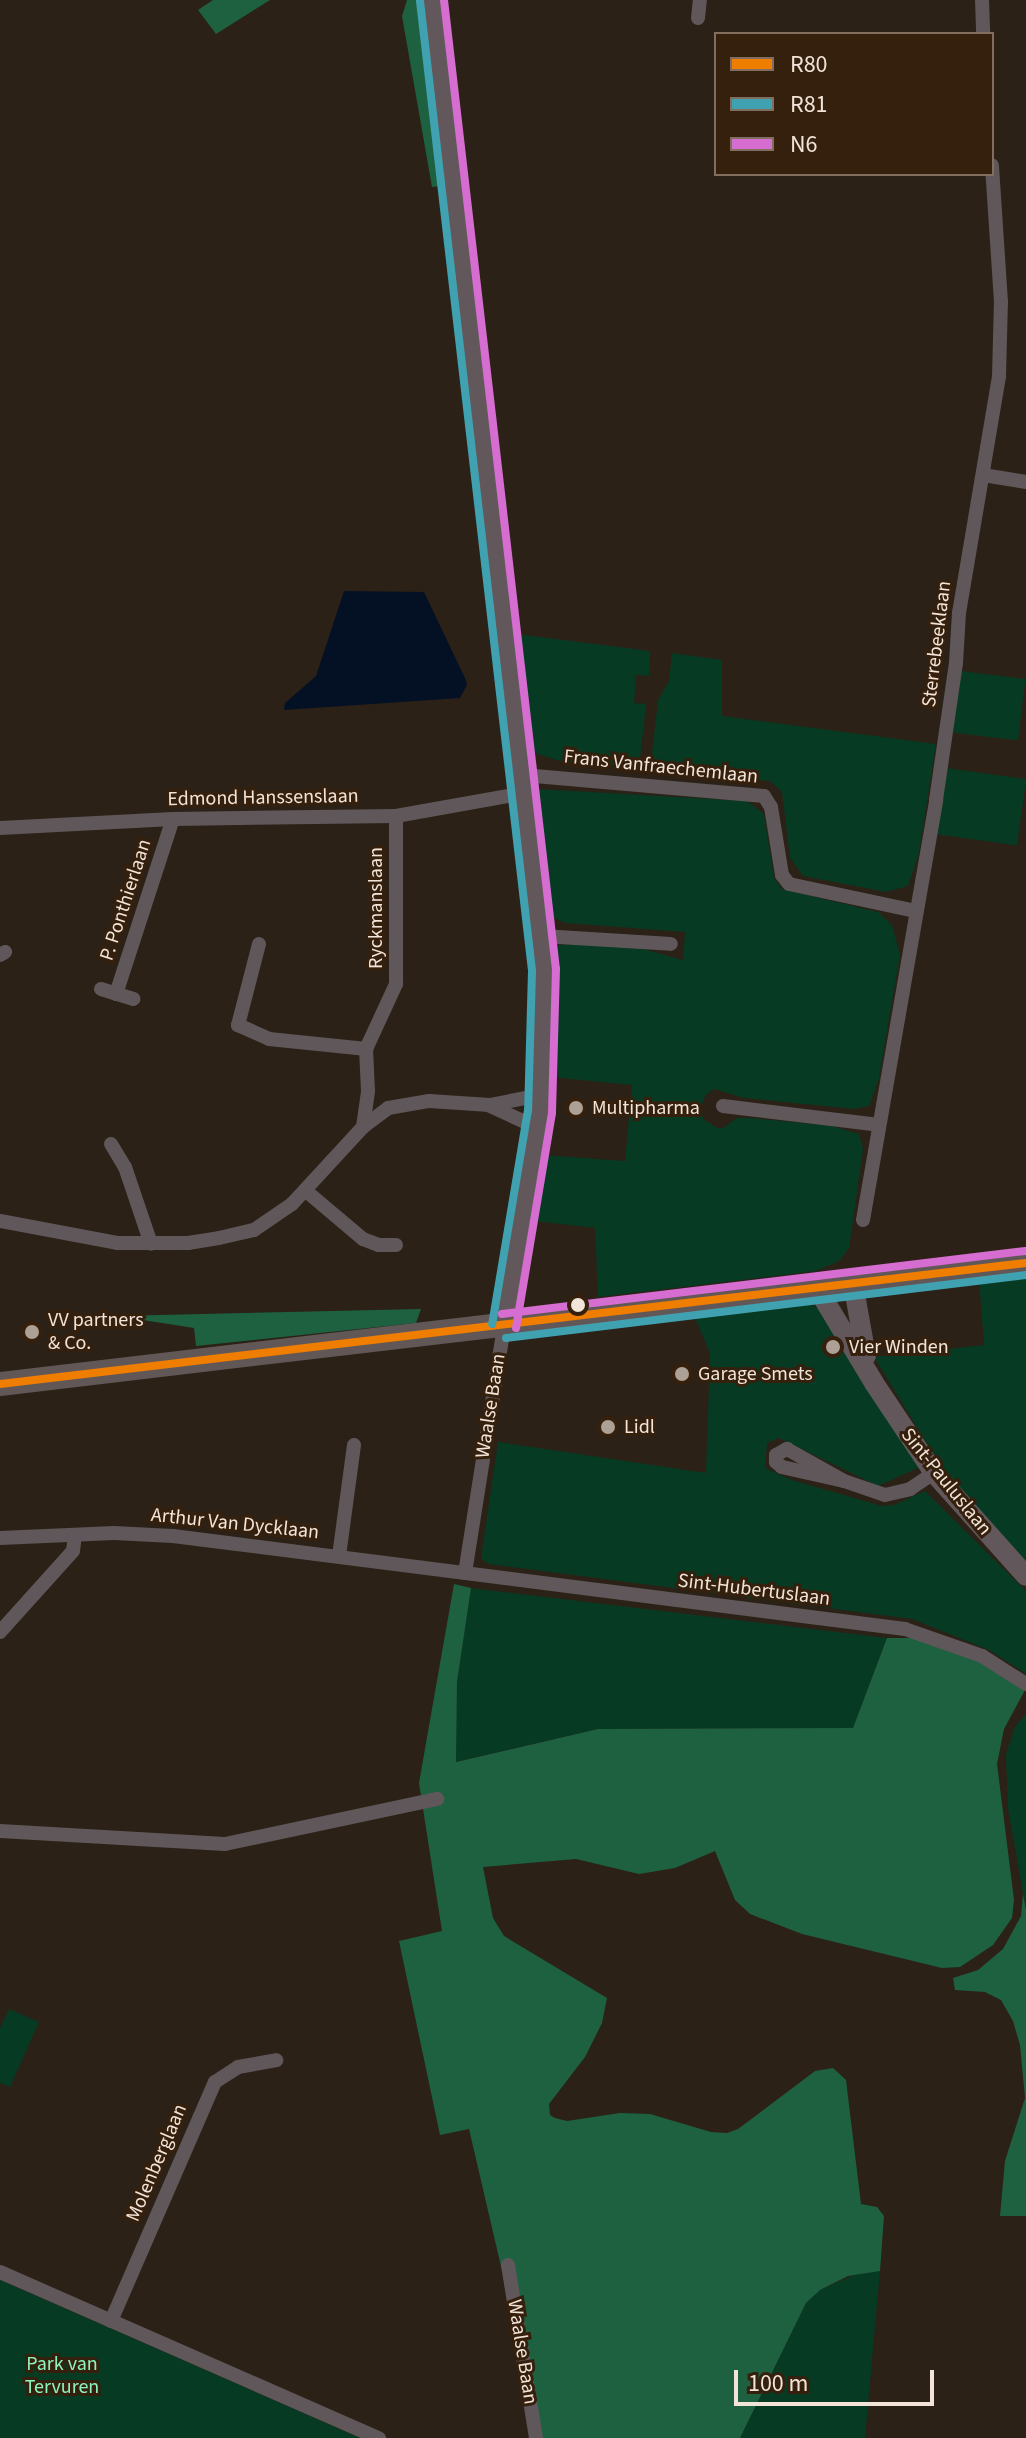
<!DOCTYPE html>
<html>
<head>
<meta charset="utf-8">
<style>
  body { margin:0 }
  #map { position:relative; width:1026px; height:2438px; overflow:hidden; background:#2c2116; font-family:"Source Sans 3",sans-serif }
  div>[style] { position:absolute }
  .green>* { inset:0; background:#063a23; transform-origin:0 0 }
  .forest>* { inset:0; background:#1d6141 }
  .water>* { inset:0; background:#041125 }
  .stream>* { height:4px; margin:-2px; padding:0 2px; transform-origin:2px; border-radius:2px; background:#041125 }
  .street>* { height:14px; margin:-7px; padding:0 7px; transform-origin:7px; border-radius:7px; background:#5f575a }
  .secondary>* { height:20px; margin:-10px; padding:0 10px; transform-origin:10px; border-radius:10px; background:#62585b }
  .primary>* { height:24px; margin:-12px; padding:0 12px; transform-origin:12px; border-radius:12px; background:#625757 }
  .bus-1>* { height:8px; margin:-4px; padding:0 4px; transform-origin:4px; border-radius:4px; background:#ef7d00 }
  .bus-2>* { height:8px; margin:-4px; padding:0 4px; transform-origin:4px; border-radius:4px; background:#40a2b0 }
  .bus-3>* { height:8px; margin:-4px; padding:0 4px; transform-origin:4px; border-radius:4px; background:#d66dd0 }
  .dots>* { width:22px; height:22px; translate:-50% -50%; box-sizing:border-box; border:4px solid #35200d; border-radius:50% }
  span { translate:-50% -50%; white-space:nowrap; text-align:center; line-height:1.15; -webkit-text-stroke:6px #35200d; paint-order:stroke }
  .street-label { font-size:20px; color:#f2e4d8 }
  .poi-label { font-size:20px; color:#f2e4d8 }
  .left { translate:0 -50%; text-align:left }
  .park-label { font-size:20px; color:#8bf4be }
  .legend { position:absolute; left:714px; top:32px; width:280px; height:144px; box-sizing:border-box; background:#35200d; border:2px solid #816e5e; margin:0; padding:10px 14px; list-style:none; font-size:24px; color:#f2e4d8 }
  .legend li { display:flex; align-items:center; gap:16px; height:40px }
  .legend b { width:40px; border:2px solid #816e5e }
  .scale { position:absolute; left:734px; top:2370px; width:200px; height:36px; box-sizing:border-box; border:4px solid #f2e4d8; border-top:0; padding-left:10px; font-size:24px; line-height:28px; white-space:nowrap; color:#f2e4d8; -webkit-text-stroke:6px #35200d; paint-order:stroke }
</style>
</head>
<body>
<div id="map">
  <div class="green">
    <div style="clip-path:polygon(516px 634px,650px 651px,649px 676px,636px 675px,634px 703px,646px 704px,639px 768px,560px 761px,534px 753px,522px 695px)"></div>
    <div style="clip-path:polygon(672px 653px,722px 660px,722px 716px,936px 744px,919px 853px,908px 886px,886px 892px,803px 876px,790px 858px,782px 792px,770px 781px,650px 772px,658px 700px,669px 681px)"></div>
    <div style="left:960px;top:671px;width:66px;height:62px;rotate:7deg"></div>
    <div style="left:946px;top:768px;width:81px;height:67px;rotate:8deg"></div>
    <div style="clip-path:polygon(538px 789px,747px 801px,764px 814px,774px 878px,782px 889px,878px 912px,892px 925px,900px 955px,879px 1078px,869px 1106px,854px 1109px,744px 1098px,714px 1089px,706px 1095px,701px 1105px,703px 1119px,717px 1128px,723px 1128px,737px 1118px,751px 1118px,832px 1126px,859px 1134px,863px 1149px,849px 1248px,839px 1261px,816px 1271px,598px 1297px,595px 1228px,535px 1221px,543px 1155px,625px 1161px,632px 1085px,551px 1077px,553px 951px,559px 945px,572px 944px,643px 949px,683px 960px,685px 932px,565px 923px,554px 918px,548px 909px)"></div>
    <div style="clip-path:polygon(1026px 1275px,1026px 1561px,943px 1470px,874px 1357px,984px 1345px,979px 1280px)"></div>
    <div style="clip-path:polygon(784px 1303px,808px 1303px,818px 1308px,920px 1467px,878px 1486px,779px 1438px,767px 1443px,765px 1468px,792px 1480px,882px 1506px,894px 1505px,925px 1491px,1026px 1591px,1026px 1674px,989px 1650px,912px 1619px,488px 1564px,481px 1558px,498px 1442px,706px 1473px,710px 1353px,693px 1313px)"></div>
    <div style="clip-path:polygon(471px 1588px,887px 1638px,853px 1728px,598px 1729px,455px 1762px,457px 1682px)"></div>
    <div style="clip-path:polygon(1026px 1713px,1026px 1910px,1008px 1809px,1006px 1754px,1015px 1727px)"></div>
    <div style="clip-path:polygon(9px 2009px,39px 2022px,10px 2087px,0 2083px,0 2028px)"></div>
    <div style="clip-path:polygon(863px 2271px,880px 2271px,865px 2438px,740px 2438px,806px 2303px,820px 2290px)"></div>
    <div style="clip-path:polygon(0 2280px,360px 2438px,0 2438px)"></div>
  </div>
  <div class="forest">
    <div style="clip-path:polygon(213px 0,270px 0,216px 34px,198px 10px)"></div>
    <div style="clip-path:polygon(407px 0,424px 0,442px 186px,432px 187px,402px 16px)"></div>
    <div style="clip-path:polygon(421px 1309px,416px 1323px,196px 1346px,194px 1328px,117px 1316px)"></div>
    <div style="clip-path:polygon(454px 1584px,471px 1588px,457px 1682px,456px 1762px,598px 1729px,853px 1728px,887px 1638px,912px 1638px,983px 1663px,1025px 1690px,1004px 1729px,997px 1764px,1014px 1900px,1012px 1918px,993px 1945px,960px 1967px,942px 1968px,802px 1934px,750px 1914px,735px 1900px,715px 1851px,675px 1868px,639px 1874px,576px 1859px,483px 1867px,493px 1918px,504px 1936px,607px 1998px,602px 2023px,585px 2057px,549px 2104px,550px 2115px,555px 2118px,567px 2121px,620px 2113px,650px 2114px,711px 2132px,727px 2133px,738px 2129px,815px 2071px,833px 2068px,846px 2080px,861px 2204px,877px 2207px,884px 2216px,880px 2271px,848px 2276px,820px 2290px,806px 2303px,740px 2438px,541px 2438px,469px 2129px,440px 2135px,399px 1941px,442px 1931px,419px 1783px)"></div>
    <div style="clip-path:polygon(1023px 1894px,1026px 1910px,1026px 2216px,1000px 2216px,1005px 2161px,1025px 2098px,1020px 2045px,1013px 2021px,1001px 2000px,985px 1992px,955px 1990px,953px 1978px,978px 1970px,1003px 1949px,1021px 1916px)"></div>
  </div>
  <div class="water">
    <div style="clip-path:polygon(344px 591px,424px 592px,465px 678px,467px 685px,460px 698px,284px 710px,285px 703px,316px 676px)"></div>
  </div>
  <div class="stream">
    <div style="left:697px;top:1315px;width:102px;rotate:-6.8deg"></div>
    <div style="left:660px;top:1320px;width:28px;rotate:-8deg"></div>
  </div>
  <div class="street">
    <div style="left:982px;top:0;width:34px;rotate:88deg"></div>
    <div style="left:698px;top:18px;width:18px;rotate:-84deg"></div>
    <div style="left:983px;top:475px;width:44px;rotate:9.2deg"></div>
    <div style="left:523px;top:775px;width:242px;rotate:5deg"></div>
    <div style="left:764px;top:796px;width:13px;rotate:58deg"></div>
    <div style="left:771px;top:807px;width:69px;rotate:80.8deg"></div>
    <div style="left:782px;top:875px;width:11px;rotate:52deg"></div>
    <div style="left:789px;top:884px;width:130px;rotate:12deg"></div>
    <div style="left:0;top:828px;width:173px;rotate:-3deg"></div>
    <div style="left:173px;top:819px;width:223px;rotate:-0.8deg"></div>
    <div style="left:396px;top:816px;width:131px;rotate:-10.1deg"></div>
    <div style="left:542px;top:936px;width:129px;rotate:3.5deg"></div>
    <div style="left:259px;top:944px;width:84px;rotate:104.5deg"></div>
    <div style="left:238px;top:1025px;width:34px;rotate:24deg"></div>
    <div style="left:269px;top:1039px;width:98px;rotate:5.9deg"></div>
    <div style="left:0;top:955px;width:6px;rotate:-31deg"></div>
    <div style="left:101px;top:989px;width:34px;rotate:17deg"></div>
    <div style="left:116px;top:994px;width:184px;rotate:-72deg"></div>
    <div style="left:490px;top:1106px;width:53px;rotate:24.6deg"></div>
    <div style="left:723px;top:1106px;width:157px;rotate:6.9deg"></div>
    <div style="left:363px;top:1127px;width:36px;rotate:-82deg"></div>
    <div style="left:368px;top:1091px;width:42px;rotate:-92.7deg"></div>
    <div style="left:366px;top:1049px;width:72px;rotate:-65.2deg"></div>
    <div style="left:396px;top:984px;width:168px;rotate:-90deg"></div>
    <div style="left:111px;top:1144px;width:27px;rotate:59deg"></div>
    <div style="left:125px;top:1167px;width:81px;rotate:71.3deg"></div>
    <div style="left:306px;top:1191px;width:75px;rotate:40.1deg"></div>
    <div style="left:363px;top:1239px;width:17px;rotate:21deg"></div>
    <div style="left:379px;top:1245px;width:17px"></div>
    <div style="left:863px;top:1220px;width:426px;rotate:-80.1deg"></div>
    <div style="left:936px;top:800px;width:138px;rotate:-81.7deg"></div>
    <div style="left:956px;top:663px;width:50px;rotate:-86.6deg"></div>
    <div style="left:959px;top:613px;width:240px;rotate:-80.4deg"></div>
    <div style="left:999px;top:376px;width:74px;rotate:-88.5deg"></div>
    <div style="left:1001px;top:302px;width:137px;rotate:-93.8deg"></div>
    <div style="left:0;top:1221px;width:119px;rotate:10.6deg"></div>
    <div style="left:117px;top:1243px;width:71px"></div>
    <div style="left:188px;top:1243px;width:31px;rotate:-9deg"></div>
    <div style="left:219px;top:1238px;width:36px;rotate:-13deg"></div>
    <div style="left:254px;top:1230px;width:46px;rotate:-34.4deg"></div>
    <div style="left:292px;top:1204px;width:105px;rotate:-47.3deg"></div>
    <div style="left:363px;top:1127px;width:31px;rotate:-37deg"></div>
    <div style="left:388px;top:1108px;width:42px;rotate:-9.7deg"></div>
    <div style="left:429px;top:1101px;width:61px;rotate:3.8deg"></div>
    <div style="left:490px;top:1105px;width:52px;rotate:-11.1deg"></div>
    <div style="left:844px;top:1481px;width:64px;rotate:-167.3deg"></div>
    <div style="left:782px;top:1467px;width:8px;rotate:-140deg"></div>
    <div style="left:776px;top:1462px;width:7px;rotate:-90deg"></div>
    <div style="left:776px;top:1455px;width:13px;rotate:-29deg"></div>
    <div style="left:787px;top:1449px;width:65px;rotate:29.3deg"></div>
    <div style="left:844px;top:1481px;width:43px;rotate:18.9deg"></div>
    <div style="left:885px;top:1495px;width:26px;rotate:-13deg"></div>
    <div style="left:910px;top:1489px;width:29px;rotate:-34deg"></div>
    <div style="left:0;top:1538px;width:114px;rotate:-2.5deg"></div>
    <div style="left:114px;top:1533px;width:59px;rotate:2.9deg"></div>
    <div style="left:173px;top:1536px;width:738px;rotate:7.24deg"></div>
    <div style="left:905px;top:1629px;width:82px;rotate:19.3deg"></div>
    <div style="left:982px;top:1656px;width:52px;rotate:32.5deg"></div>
    <div style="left:339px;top:1556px;width:112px;rotate:-82.3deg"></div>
    <div style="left:465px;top:1573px;width:250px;rotate:-81deg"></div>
    <div style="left:0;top:1632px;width:109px;rotate:-48deg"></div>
    <div style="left:73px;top:1551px;width:16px;rotate:-83deg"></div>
    <div style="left:0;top:1831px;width:225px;rotate:3.3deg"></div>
    <div style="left:225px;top:1844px;width:217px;rotate:-12deg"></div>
    <div style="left:508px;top:2265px;width:175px;rotate:80.8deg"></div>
    <div style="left:0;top:2272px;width:414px;rotate:23.7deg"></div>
    <div style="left:111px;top:2321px;width:261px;rotate:-66.5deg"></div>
    <div style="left:215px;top:2082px;width:27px;rotate:-33deg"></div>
    <div style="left:238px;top:2067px;width:39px;rotate:-10deg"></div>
  </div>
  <div class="secondary">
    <div style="left:432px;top:0;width:976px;rotate:83.41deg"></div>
    <div style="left:544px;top:970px;width:141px;rotate:91.6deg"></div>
    <div style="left:540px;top:1111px;width:218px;rotate:99.5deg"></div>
    <div style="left:853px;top:1283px;width:74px;rotate:79.9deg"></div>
    <div style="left:817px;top:1288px;width:111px;rotate:59deg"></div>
    <div style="left:874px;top:1383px;width:108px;rotate:56.3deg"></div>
    <div style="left:934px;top:1473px;width:138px;rotate:48.2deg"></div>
  </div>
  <div class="primary">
    <div style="left:0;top:1384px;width:1033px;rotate:-6.73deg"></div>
  </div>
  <div class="bus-1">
    <div style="left:0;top:1384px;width:1033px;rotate:-6.73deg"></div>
  </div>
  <div class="bus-2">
    <div style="left:420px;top:1px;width:976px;rotate:83.41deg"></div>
    <div style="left:532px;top:971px;width:139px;rotate:91.6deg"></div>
    <div style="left:528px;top:1110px;width:217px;rotate:99.5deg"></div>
    <div style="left:506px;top:1338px;width:524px;rotate:-6.91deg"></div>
  </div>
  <div class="bus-3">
    <div style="left:444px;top:0;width:975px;rotate:83.41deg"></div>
    <div style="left:556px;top:969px;width:144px;rotate:91.6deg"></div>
    <div style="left:552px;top:1113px;width:218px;rotate:99.5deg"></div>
    <div style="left:502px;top:1314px;width:527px;rotate:-6.87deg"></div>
  </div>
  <div class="dots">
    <div style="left:576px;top:1108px;background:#ada094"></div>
    <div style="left:578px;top:1305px;background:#f2e4d8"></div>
    <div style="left:32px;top:1332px;background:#ada094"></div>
    <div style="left:833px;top:1347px;background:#ada094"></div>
    <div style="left:682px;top:1374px;background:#ada094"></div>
    <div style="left:608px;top:1427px;background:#ada094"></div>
  </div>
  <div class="street-label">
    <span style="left:937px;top:644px;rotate:-83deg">Sterrebeeklaan</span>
    <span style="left:661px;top:767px;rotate:6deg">Frans Vanfraechemlaan</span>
    <span style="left:263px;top:798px;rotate:-1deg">Edmond Hanssenslaan</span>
    <span style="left:126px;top:900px;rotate:-72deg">P. Ponthierlaan</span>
    <span style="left:376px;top:908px;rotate:-90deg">Ryckmanslaan</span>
    <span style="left:491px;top:1406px;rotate:-81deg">Waalse Baan</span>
    <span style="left:946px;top:1482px;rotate:51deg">Sint-Pauluslaan</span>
    <span style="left:235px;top:1524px;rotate:6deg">Arthur Van Dycklaan</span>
    <span style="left:754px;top:1590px;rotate:7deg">Sint-Hubertuslaan</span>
    <span style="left:157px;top:2163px;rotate:-67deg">Molenberglaan</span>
    <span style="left:522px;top:2352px;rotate:81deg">Waalse Baan</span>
  </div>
  <div class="poi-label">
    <span class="left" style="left:592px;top:1108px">Multipharma</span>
    <span class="left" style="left:48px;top:1332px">VV partners<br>&amp; Co.</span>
    <span class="left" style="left:849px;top:1347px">Vier Winden</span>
    <span class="left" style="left:698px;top:1374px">Garage Smets</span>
    <span class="left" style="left:624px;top:1427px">Lidl</span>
  </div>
  <div class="park-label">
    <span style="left:62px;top:2376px">Park van<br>Tervuren</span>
  </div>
  <ul class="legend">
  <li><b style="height:10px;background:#ef7d00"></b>R80</li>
  <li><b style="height:10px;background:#40a2b0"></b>R81</li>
  <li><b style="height:10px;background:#d66dd0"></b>N6</li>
  </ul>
  <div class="scale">100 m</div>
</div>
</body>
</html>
